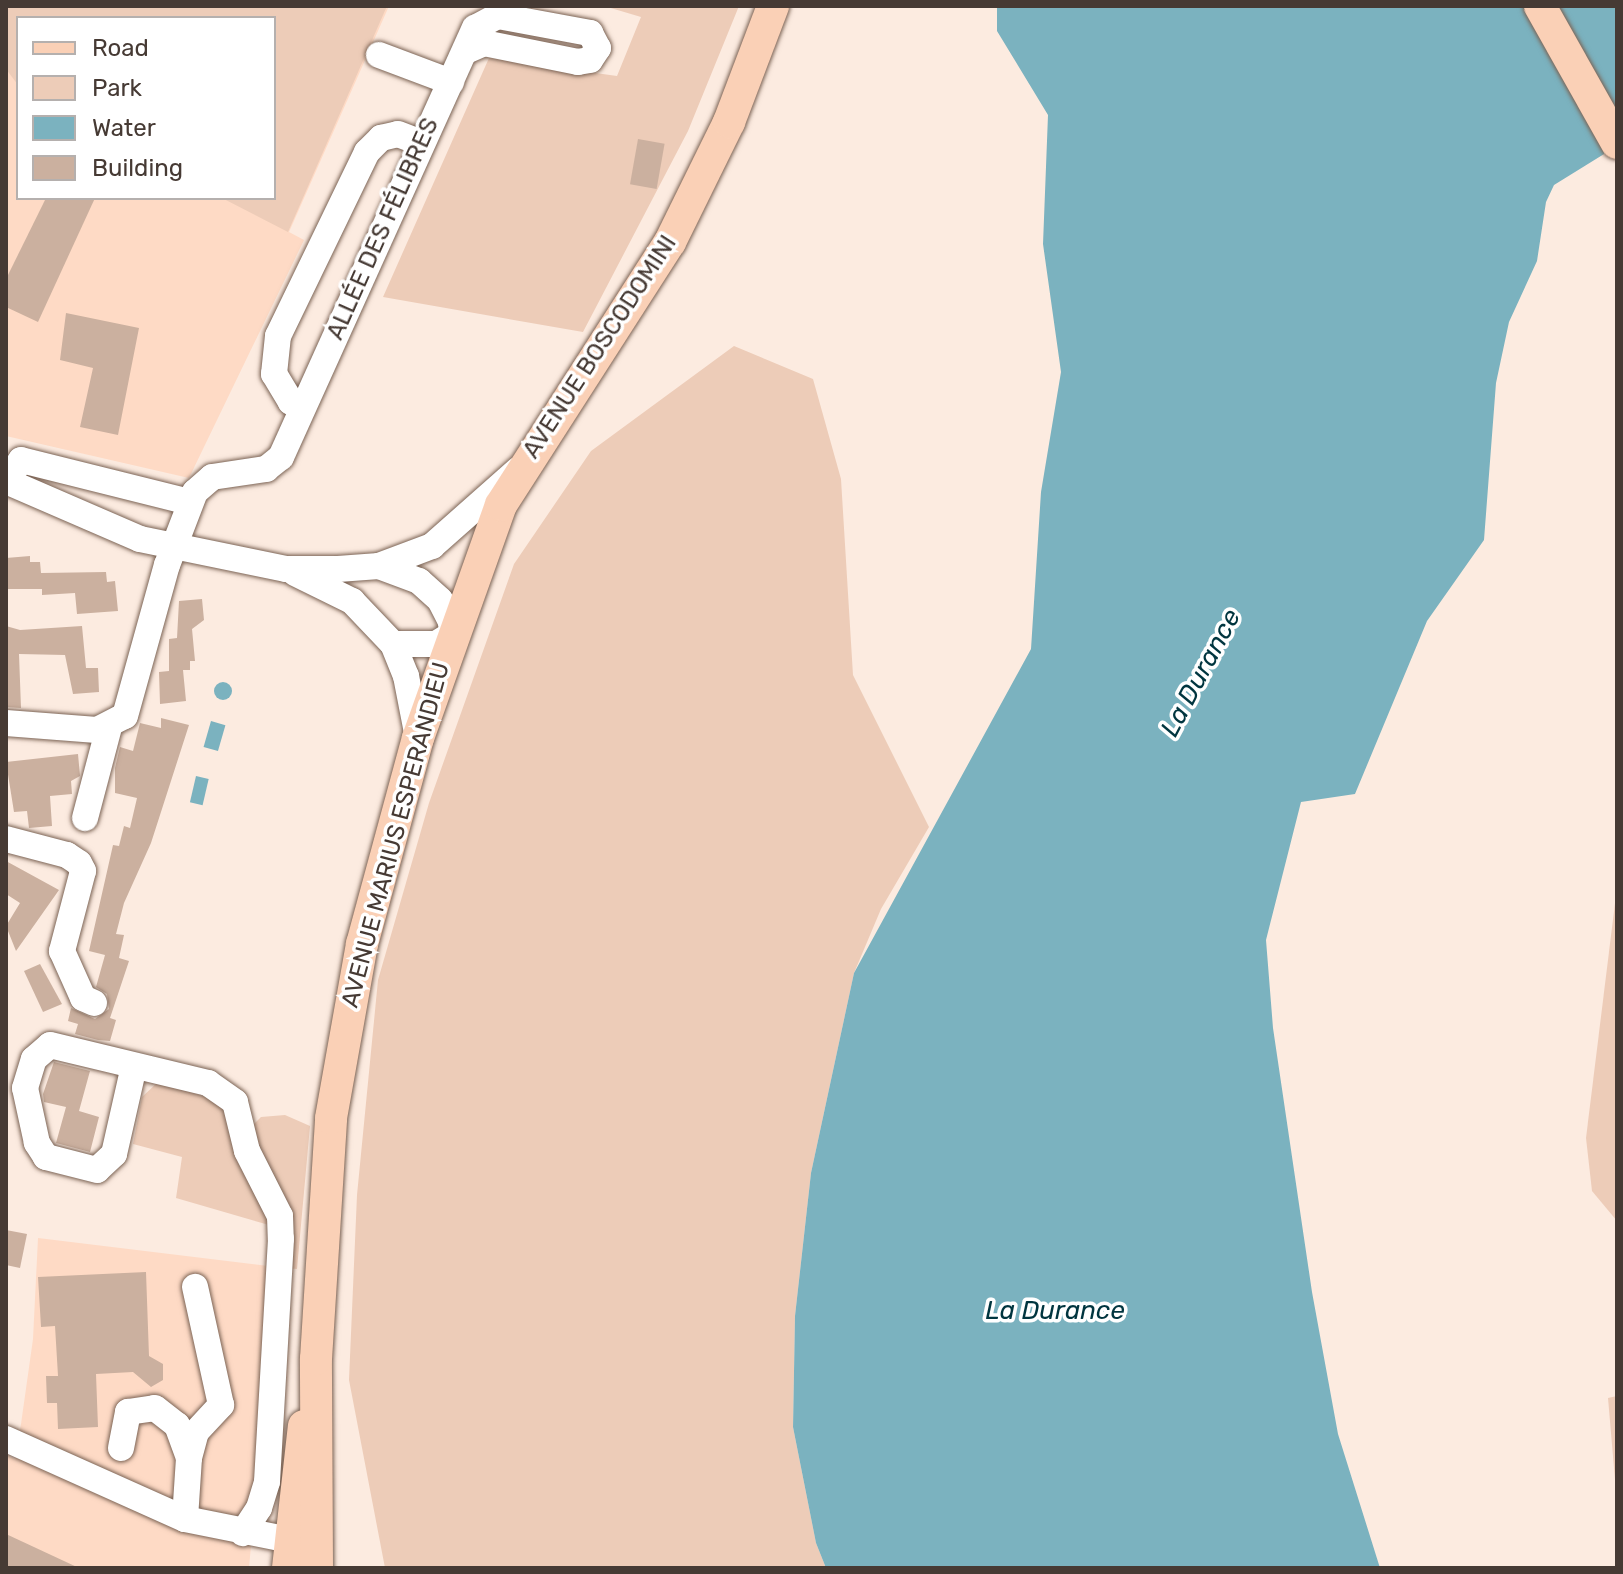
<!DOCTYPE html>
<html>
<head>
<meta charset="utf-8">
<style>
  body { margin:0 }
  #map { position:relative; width:1623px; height:1574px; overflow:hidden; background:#fcebe0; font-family:Rubik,sans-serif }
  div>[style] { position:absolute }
  .built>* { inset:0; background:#fedac5 }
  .green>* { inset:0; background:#edccb8 }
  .water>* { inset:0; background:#7bb2bf; transform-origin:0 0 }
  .round { border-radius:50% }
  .building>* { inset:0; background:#cbb09f; transform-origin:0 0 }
  .roads { filter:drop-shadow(0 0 2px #7b6354) drop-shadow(0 0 2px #7b6354) }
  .minor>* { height:26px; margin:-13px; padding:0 13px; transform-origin:13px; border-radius:13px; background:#fff }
  .major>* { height:32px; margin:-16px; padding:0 16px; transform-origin:16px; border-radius:16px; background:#fad0b6 }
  span { translate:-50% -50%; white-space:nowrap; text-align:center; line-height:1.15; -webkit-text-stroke:7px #fff; paint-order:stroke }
  .street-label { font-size:24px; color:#463a34 }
  .water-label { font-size:26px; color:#00353f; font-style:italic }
  .frame { position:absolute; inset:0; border:8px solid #463a34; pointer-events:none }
  .legend { position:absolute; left:16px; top:16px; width:260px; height:184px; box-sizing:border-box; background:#fff; border:2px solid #b5b0ae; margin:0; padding:10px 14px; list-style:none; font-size:24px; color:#463a34 }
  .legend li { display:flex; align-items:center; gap:16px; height:40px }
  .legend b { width:40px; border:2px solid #b5b0ae }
</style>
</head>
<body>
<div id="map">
  <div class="built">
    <div style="clip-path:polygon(evenodd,6px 6px,389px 6px,289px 232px,304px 240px,189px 478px,6px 436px,6px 6px,18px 18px,274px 18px,274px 198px,18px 198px,18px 18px)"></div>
    <div style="clip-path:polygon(38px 1238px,276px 1267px,249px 1568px,6px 1568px,6px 1455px,15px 1459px,21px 1424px,33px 1339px)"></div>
  </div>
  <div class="green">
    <div style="clip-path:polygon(6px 6px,387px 6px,288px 232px,222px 198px,274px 198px,274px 18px,18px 18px,18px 85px,6px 69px)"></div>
    <div style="clip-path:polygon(604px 6px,739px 6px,688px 131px,583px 332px,383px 297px,489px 58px,617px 76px,641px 17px)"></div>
    <div style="clip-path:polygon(734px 346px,813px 379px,841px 479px,853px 675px,929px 827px,881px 909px,854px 973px,811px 1173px,795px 1316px,793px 1427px,816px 1543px,826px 1568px,385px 1568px,349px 1380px,357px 1195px,378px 980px,429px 803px,514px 564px,591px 451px)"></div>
    <div style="clip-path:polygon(1617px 887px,1617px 1221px,1592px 1191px,1586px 1138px)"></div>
    <div style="clip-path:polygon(158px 1082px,231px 1105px,269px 1225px,176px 1198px,182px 1157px,133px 1144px,142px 1097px)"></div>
    <div style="clip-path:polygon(285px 1115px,310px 1126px,297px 1269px,286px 1268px,251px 1127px,261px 1117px)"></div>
    <div style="clip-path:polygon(1617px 1396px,1617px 1503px,1608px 1398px)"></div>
  </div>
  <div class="water">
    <div style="clip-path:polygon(997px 6px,1617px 6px,1617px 146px,1554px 185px,1546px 202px,1537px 261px,1509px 322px,1496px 383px,1484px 540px,1427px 621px,1355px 794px,1301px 802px,1266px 940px,1273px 1028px,1312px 1292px,1338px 1434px,1380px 1568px,826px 1568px,816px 1543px,793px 1427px,795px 1316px,811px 1173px,854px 973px,1031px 649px,1041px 492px,1061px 372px,1043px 244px,1048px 115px,997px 31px)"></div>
    <div class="round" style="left:214px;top:682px;width:18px;height:18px"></div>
    <div style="left:211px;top:721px;width:15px;height:27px;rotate:16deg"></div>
    <div style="left:196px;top:776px;width:13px;height:27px;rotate:13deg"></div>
  </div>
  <div class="building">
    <div style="left:638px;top:139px;width:27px;height:46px;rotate:10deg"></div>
    <div style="clip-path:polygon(46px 198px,95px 198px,38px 322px,6px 307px,6px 279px)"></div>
    <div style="clip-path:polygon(66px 313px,139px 328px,118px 435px,80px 427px,93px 368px,60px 360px)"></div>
    <div style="clip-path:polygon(30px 556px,30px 562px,40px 562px,41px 573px,106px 572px,107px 582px,115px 581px,118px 611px,77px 614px,75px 593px,42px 595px,42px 589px,6px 589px,6px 558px)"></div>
    <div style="clip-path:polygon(202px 599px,204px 620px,192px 629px,195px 661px,190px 661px,190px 670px,183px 670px,186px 701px,160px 704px,159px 672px,169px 671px,169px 639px,177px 638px,179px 601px)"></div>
    <div style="clip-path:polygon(6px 626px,20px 630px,82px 626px,86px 668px,98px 668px,99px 692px,73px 694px,65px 655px,19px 654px,21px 708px,6px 707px)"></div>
    <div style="clip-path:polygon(161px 718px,189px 725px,151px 843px,124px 903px,116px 934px,124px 935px,119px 958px,129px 961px,110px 1018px,116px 1020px,110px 1041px,98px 1040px,75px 1034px,78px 1024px,68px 1021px,71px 1008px,95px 1019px,109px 1009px,107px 994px,96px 987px,105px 955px,89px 951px,113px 845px,119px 846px,124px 826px,130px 828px,137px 798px,115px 793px,115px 768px,120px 747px,133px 751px,140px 723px,161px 728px)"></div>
    <div style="clip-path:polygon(78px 754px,80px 776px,71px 781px,72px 794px,50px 796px,52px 826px,29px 828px,27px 811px,14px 812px,6px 762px)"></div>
    <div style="clip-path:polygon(6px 861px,59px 890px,16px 951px,6px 926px,20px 903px,6px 894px)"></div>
    <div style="clip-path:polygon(40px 964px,62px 1004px,43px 1012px,24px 971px)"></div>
    <div style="clip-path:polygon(54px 1062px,90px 1071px,79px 1111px,99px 1117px,90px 1152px,56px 1143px,66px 1107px,44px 1102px,43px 1094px)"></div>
    <div style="clip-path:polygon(6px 1230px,27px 1234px,20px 1268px,6px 1265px)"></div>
    <div style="clip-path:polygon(146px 1272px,149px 1356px,163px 1364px,163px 1380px,151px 1387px,133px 1372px,96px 1374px,98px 1427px,58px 1429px,57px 1403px,47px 1403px,46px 1376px,58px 1376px,55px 1326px,41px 1327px,38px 1277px)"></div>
    <div style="clip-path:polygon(6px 1534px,79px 1568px,6px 1568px)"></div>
  </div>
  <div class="roads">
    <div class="minor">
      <div style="left:379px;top:55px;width:77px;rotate:20.6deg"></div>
      <div style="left:302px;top:408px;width:13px;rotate:-151deg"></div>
      <div style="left:291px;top:402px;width:33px;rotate:-121deg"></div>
      <div style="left:274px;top:374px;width:38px;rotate:-84deg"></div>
      <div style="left:278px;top:336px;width:204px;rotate:-64.2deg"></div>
      <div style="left:367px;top:152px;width:20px;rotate:-45deg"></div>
      <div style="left:381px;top:138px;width:17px;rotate:-13deg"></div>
      <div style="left:398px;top:134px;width:25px;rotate:21deg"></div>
      <div style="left:6px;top:481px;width:146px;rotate:23.4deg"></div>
      <div style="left:140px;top:539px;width:149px;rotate:11.6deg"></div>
      <div style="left:286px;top:569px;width:52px"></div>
      <div style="left:338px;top:569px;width:41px;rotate:-4.2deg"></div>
      <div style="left:379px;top:566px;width:57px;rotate:-20.7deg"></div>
      <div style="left:432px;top:546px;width:115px;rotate:-41.5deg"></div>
      <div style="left:6px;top:481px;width:26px;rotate:-54deg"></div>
      <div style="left:21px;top:460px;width:174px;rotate:14deg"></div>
      <div style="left:379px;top:566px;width:43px;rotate:20.6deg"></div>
      <div style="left:419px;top:581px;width:28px;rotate:42deg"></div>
      <div style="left:440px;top:600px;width:25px;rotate:63deg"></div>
      <div style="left:451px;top:622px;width:12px;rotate:85deg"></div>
      <div style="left:452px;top:634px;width:19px;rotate:148deg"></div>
      <div style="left:436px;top:644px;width:43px;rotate:180deg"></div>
      <div style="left:295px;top:573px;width:64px;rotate:26.2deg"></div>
      <div style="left:352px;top:601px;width:59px;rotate:46.4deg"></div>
      <div style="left:393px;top:644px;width:35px;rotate:68deg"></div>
      <div style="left:406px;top:676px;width:63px;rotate:79deg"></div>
      <div style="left:6px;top:723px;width:91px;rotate:4.4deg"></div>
      <div style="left:97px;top:730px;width:31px;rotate:-27deg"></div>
      <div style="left:125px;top:716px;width:157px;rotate:-74.5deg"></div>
      <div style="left:167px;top:565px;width:78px;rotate:-69deg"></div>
      <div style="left:195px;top:492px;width:23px;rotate:-41deg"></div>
      <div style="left:212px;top:477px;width:55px;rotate:-8.4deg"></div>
      <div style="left:266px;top:469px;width:19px;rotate:-39deg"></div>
      <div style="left:281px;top:457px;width:471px;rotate:-65.7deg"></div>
      <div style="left:475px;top:28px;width:26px;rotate:-28deg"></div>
      <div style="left:498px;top:16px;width:94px;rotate:10.5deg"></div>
      <div style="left:590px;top:33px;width:17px;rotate:62deg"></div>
      <div style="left:598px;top:48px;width:14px;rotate:124deg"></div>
      <div style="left:590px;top:60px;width:12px;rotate:171deg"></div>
      <div style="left:578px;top:62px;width:96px;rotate:-168.6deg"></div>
      <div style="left:484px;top:43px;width:20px;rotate:156deg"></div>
      <div style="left:85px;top:818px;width:94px;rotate:-75.2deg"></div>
      <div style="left:6px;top:839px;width:63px;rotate:14.7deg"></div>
      <div style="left:67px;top:855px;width:14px;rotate:34deg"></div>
      <div style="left:79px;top:863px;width:9px;rotate:63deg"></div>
      <div style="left:83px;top:871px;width:83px;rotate:104.7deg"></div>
      <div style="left:62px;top:951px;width:51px;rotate:65.9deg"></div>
      <div style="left:83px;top:998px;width:12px;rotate:24deg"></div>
      <div style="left:134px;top:1066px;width:90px;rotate:102.8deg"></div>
      <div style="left:114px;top:1154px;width:23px;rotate:137deg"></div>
      <div style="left:97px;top:1170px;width:53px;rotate:-165.7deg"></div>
      <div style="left:46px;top:1157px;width:17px;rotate:-123deg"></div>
      <div style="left:37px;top:1143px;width:56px;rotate:-102.3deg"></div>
      <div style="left:25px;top:1088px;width:30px;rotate:-73deg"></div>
      <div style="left:34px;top:1059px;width:21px;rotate:-41deg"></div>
      <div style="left:50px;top:1045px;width:163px;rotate:13.5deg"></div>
      <div style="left:208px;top:1083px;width:33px;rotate:35deg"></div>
      <div style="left:235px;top:1102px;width:50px;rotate:76.2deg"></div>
      <div style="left:247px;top:1151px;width:73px;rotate:63.1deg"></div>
      <div style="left:280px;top:1216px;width:23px;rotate:88deg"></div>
      <div style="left:281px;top:1239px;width:243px;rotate:93.3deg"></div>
      <div style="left:267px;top:1482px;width:27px;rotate:107deg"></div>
      <div style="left:259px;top:1508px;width:30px;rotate:123deg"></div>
      <div style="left:6px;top:1439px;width:196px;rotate:24.1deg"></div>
      <div style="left:185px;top:1519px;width:107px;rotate:11.3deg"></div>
      <div style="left:290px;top:1540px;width:20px;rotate:53deg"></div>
      <div style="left:121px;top:1448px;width:37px;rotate:-79deg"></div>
      <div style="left:128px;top:1412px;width:27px;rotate:-8deg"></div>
      <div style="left:155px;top:1408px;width:28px;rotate:38deg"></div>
      <div style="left:177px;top:1425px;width:35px;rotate:70deg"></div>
      <div style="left:189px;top:1458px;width:61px;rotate:93.8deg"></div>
      <div style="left:189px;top:1458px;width:27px;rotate:-75deg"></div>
      <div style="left:196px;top:1432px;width:37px;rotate:-47deg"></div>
      <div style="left:221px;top:1405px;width:121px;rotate:-102.4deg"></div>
    </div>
    <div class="major">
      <div style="left:1540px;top:6px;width:157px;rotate:60.7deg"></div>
      <div style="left:288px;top:1568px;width:143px;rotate:-83.6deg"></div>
      <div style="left:317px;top:1568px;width:209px;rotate:-90.3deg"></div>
      <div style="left:316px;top:1359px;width:241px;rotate:-86.4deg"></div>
      <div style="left:331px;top:1118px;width:177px;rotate:-79.9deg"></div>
      <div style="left:362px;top:944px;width:213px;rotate:-74.8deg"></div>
      <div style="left:418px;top:738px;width:247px;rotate:-70.4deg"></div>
      <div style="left:501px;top:505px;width:313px;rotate:-57.3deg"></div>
      <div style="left:670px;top:242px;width:134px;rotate:-63.8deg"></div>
      <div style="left:729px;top:122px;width:124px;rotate:-69.2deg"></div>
    </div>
  </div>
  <div class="street-label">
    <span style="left:383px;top:229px;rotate:-66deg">ALLÉE DES FÉLIBRES</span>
    <span style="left:600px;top:347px;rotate:-57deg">AVENUE BOSCODOMINI</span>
    <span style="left:396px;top:835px;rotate:-75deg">AVENUE MARIUS ESPERANDIEU</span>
  </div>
  <div class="water-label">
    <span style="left:1201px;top:673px;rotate:-62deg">La Durance</span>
    <span style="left:1055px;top:1311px">La Durance</span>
  </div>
  <div class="frame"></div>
  <ul class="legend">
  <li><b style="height:10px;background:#fad0b6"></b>Road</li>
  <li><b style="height:22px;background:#edccb8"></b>Park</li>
  <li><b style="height:22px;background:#7bb2bf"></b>Water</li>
  <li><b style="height:22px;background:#cbb09f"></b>Building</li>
  </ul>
</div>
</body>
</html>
